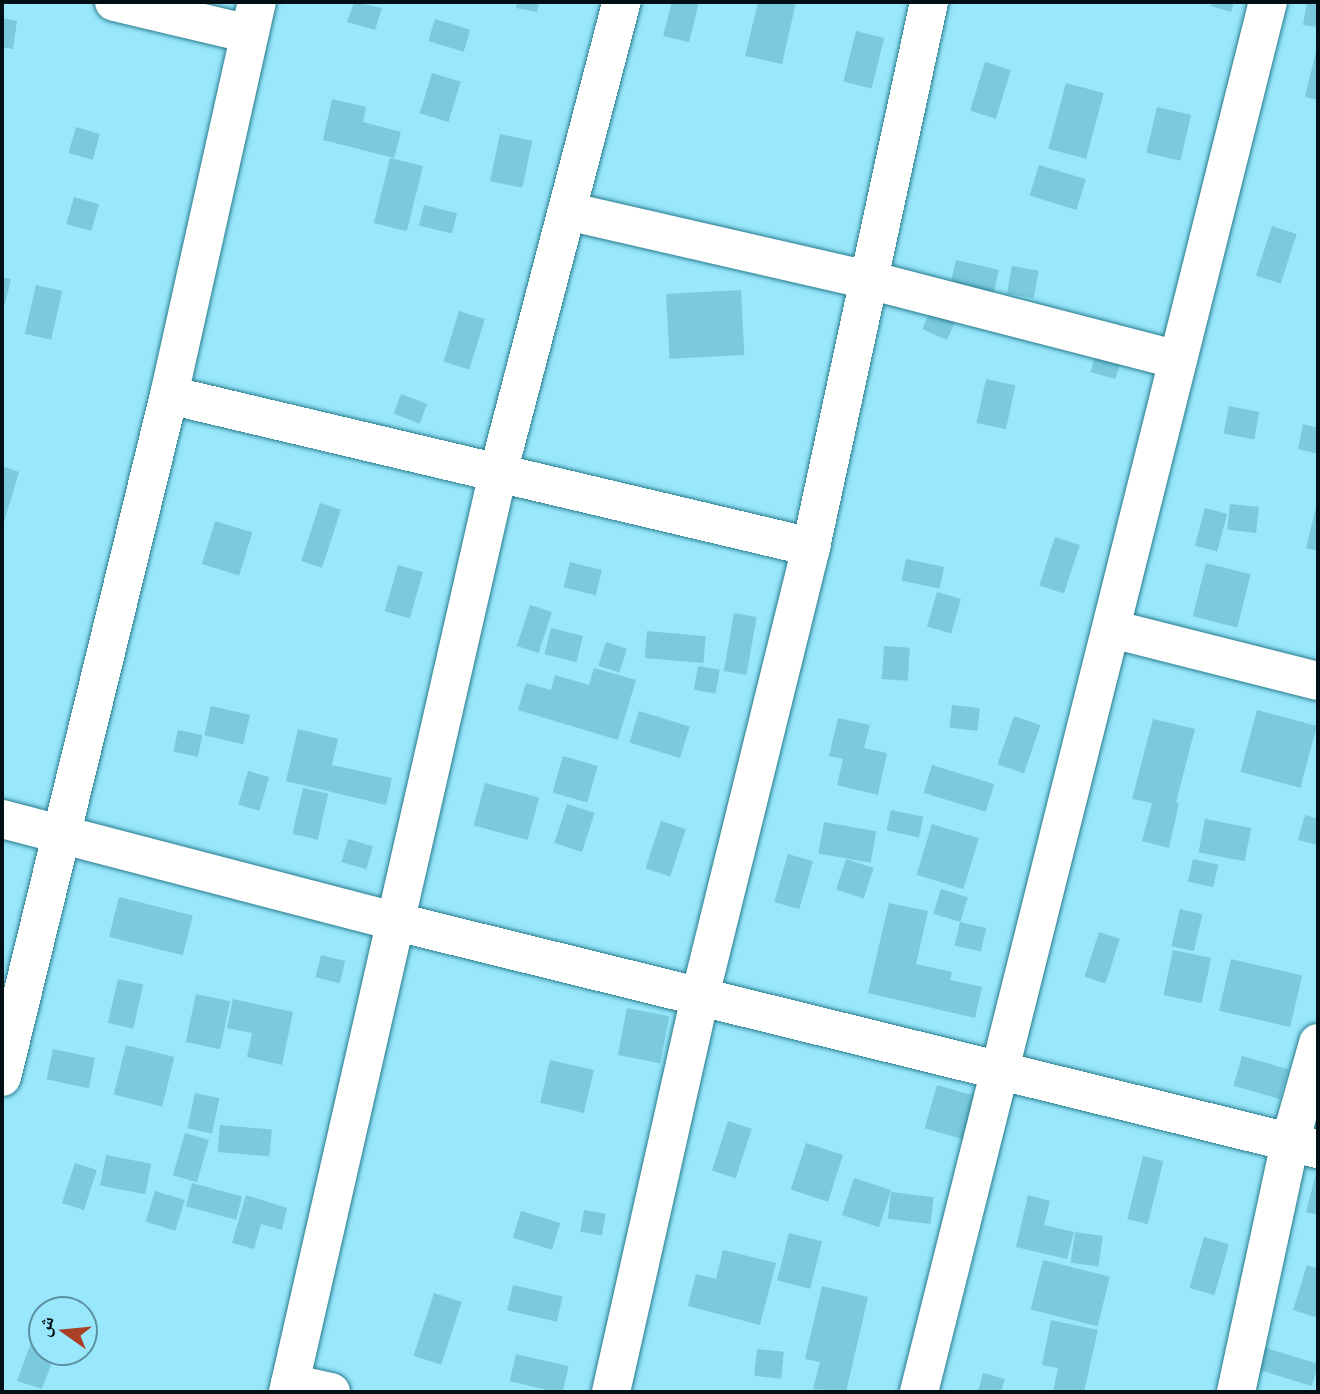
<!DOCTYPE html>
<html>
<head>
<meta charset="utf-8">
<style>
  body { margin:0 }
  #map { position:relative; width:1320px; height:1394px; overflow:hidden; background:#98e7fb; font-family:"Exo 2","Noto Naskh Arabic",sans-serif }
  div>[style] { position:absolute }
  .building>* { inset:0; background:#7ac9dd; transform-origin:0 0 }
  .roads { filter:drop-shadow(0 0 2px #277b8d) drop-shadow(0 0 2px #277b8d) }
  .minor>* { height:38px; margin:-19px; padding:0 19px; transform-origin:19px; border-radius:19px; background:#fff }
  span { translate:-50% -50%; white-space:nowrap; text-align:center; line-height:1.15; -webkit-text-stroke:5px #98e7fb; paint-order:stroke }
  .frame { position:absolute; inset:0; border:4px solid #000f14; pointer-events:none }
  .north { position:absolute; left:28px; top:1296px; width:70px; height:70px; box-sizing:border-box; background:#98e7fb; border:2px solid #5b919f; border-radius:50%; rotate:285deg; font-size:19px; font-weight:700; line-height:28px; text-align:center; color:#000f14 }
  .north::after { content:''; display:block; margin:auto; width:24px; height:32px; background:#a94025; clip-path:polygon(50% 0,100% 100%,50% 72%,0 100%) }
</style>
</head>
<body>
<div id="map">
  <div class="building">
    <div style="clip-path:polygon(354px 2px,382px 8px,375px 30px,347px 22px)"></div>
    <div style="clip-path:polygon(517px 2px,539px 2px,537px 12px,516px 8px)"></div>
    <div style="clip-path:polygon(672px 2px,699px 2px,689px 42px,663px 36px)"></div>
    <div style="clip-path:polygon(758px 2px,796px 2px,782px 64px,745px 56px)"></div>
    <div style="clip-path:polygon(1212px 2px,1234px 2px,1231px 12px,1211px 6px)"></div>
    <div style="clip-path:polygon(1307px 2px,1318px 2px,1318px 27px,1303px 25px)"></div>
    <div style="clip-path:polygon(2px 18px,17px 21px,13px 49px,2px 47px)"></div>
    <div style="left:435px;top:19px;width:37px;height:23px;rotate:17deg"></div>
    <div style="left:856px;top:31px;width:29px;height:52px;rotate:14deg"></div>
    <div style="clip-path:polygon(1318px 43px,1318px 100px,1305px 97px)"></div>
    <div style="left:985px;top:62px;width:27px;height:51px;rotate:17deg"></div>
    <div style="left:432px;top:73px;width:30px;height:42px;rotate:17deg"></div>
    <div style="left:1066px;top:83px;width:39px;height:68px;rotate:15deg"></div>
    <div style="clip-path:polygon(332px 99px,366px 107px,363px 122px,401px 132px,394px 158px,323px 140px)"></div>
    <div style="left:1157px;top:107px;width:35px;height:47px;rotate:13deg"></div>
    <div style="left:76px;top:127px;width:25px;height:27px;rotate:16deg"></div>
    <div style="left:500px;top:134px;width:33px;height:48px;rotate:12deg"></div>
    <div style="left:390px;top:158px;width:34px;height:67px;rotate:14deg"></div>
    <div style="left:1039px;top:165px;width:49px;height:32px;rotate:17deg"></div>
    <div style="left:74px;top:197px;width:26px;height:28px;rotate:16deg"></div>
    <div style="left:424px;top:205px;width:34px;height:21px;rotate:14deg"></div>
    <div style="left:1272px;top:226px;width:26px;height:52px;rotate:18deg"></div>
    <div style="left:956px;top:260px;width:44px;height:29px;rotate:13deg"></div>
    <div style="left:1012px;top:266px;width:27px;height:28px;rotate:10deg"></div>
    <div style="clip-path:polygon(2px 277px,11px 279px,5px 304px,2px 303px)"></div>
    <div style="left:36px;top:285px;width:27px;height:50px;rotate:13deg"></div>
    <div style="left:741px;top:290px;width:65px;height:75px;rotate:87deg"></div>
    <div style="left:932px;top:307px;width:27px;height:24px;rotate:24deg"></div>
    <div style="left:459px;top:311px;width:27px;height:53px;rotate:17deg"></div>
    <div style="left:1098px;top:346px;width:26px;height:27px;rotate:16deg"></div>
    <div style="left:986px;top:379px;width:30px;height:45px;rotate:12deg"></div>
    <div style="left:401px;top:394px;width:28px;height:21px;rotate:21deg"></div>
    <div style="left:1229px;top:406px;width:31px;height:28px;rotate:11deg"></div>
    <div style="clip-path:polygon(1303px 424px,1318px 428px,1318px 454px,1298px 449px)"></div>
    <div style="clip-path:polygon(2px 466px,19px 472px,4px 522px,2px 521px)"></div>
    <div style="clip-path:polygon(1318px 499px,1318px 551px,1306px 548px)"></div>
    <div style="left:320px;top:503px;width:22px;height:61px;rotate:18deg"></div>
    <div style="left:1230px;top:504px;width:29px;height:26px;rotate:6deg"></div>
    <div style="left:1205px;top:508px;width:23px;height:39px;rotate:15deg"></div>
    <div style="left:215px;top:521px;width:39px;height:45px;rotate:17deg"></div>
    <div style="left:1055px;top:537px;width:26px;height:51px;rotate:18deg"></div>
    <div style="left:906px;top:559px;width:39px;height:22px;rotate:12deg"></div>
    <div style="left:570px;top:562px;width:33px;height:26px;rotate:14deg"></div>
    <div style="left:1206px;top:563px;width:46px;height:55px;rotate:14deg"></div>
    <div style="left:398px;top:565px;width:26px;height:48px;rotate:16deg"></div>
    <div style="left:937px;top:592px;width:25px;height:36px;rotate:16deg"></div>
    <div style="left:530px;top:605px;width:23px;height:43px;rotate:18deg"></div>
    <div style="left:734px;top:613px;width:23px;height:59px;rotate:10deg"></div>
    <div style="left:551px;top:628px;width:33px;height:27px;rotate:14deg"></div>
    <div style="left:647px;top:631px;width:59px;height:27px;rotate:5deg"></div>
    <div style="left:606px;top:642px;width:22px;height:25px;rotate:18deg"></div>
    <div style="left:884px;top:646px;width:26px;height:33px;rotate:4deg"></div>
    <div style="left:698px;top:666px;width:22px;height:24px;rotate:10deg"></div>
    <div style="clip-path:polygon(594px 668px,636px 680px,618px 740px,518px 710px,526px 683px,551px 690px,555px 675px,589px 685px)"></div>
    <div style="left:952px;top:705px;width:28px;height:23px;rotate:6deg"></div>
    <div style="left:211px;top:706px;width:40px;height:30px;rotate:13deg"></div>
    <div style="left:1257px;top:710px;width:62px;height:64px;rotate:15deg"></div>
    <div style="left:639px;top:711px;width:53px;height:33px;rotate:17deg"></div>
    <div style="left:1014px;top:716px;width:28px;height:51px;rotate:19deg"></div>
    <div style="clip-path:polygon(838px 718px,870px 725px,864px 748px,887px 753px,878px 795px,837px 785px,843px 759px,829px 756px)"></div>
    <div style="clip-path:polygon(1153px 719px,1195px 729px,1176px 802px,1179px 803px,1169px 848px,1142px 841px,1152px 803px,1132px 799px)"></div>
    <div style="clip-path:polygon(298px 729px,338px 739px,332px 765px,392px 778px,386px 805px,286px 781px)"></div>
    <div style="left:178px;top:730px;width:25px;height:22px;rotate:12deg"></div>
    <div style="left:563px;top:756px;width:36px;height:38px;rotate:16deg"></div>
    <div style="left:932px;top:765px;width:65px;height:29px;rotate:17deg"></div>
    <div style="left:248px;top:771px;width:22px;height:35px;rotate:16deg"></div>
    <div style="left:485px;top:783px;width:56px;height:44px;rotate:15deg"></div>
    <div style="left:303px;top:788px;width:26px;height:47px;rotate:13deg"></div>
    <div style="left:567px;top:804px;width:29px;height:41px;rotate:18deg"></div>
    <div style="left:891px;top:810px;width:33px;height:21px;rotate:12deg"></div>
    <div style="clip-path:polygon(1305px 815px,1318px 819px,1318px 845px,1298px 840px)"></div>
    <div style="left:1205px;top:819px;width:47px;height:34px;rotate:11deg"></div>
    <div style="left:661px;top:821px;width:26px;height:50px;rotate:18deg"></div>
    <div style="left:824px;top:822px;width:53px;height:32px;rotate:10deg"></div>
    <div style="left:932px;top:824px;width:49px;height:53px;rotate:17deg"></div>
    <div style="left:348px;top:839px;width:26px;height:24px;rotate:16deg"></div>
    <div style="left:788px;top:854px;width:26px;height:50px;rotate:16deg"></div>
    <div style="left:846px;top:859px;width:29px;height:32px;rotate:18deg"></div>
    <div style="left:1193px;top:859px;width:26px;height:23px;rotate:13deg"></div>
    <div style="left:941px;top:889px;width:28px;height:26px;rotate:17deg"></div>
    <div style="left:119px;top:897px;width:76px;height:41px;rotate:14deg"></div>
    <div style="clip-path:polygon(889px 903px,928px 911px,916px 964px,952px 972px,950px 980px,982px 987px,975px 1018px,868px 993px)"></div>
    <div style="left:1180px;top:909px;width:23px;height:38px;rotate:13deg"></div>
    <div style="left:960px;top:922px;width:27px;height:24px;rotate:13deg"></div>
    <div style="left:1099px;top:932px;width:22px;height:47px;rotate:18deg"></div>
    <div style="left:1173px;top:950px;width:39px;height:46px;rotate:12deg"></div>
    <div style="left:321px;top:955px;width:25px;height:23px;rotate:14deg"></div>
    <div style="left:1231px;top:959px;width:73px;height:53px;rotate:13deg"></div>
    <div style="left:118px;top:979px;width:26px;height:45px;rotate:13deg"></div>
    <div style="left:196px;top:994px;width:35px;height:49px;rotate:12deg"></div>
    <div style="clip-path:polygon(233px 999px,293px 1012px,282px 1065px,247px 1057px,252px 1033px,227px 1028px)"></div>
    <div style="left:627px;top:1008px;width:43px;height:48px;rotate:11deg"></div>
    <div style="left:126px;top:1045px;width:50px;height:51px;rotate:14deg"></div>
    <div style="left:53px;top:1049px;width:43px;height:31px;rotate:12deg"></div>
    <div style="left:1242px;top:1056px;width:48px;height:31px;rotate:16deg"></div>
    <div style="left:550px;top:1060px;width:45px;height:44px;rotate:13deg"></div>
    <div style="left:937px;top:1085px;width:40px;height:45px;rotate:16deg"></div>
    <div style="left:195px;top:1093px;width:25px;height:36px;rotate:12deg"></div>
    <div style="left:728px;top:1121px;width:25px;height:52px;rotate:18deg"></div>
    <div style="left:220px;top:1125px;width:52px;height:27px;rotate:5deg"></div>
    <div style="left:185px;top:1133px;width:25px;height:44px;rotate:16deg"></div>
    <div style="left:806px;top:1143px;width:39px;height:49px;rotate:18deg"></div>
    <div style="left:106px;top:1155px;width:46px;height:31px;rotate:11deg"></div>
    <div style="left:1143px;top:1156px;width:21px;height:65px;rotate:14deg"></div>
    <div style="left:75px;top:1163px;width:23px;height:42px;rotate:18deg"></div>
    <div style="clip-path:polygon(1318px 1166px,1318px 1215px,1306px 1212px)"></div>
    <div style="left:854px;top:1178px;width:39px;height:39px;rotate:18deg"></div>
    <div style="left:192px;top:1183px;width:52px;height:24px;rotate:15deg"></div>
    <div style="left:155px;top:1191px;width:31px;height:32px;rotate:17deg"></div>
    <div style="left:891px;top:1192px;width:43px;height:27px;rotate:7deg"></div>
    <div style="clip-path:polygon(246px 1195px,287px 1208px,282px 1230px,261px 1224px,254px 1249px,232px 1243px)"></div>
    <div style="clip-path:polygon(1028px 1195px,1050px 1201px,1044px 1225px,1074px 1232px,1067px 1259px,1016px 1247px)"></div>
    <div style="left:584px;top:1210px;width:22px;height:22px;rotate:10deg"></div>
    <div style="left:521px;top:1211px;width:41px;height:28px;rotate:17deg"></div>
    <div style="left:1075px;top:1232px;width:28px;height:31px;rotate:8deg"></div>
    <div style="left:789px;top:1233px;width:34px;height:49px;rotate:14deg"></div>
    <div style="left:1204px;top:1237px;width:26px;height:53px;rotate:16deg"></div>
    <div style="clip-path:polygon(723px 1250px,776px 1263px,760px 1325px,688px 1306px,696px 1274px,716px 1279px)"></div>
    <div style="left:1043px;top:1260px;width:69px;height:51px;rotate:14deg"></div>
    <div style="clip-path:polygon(1307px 1265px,1318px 1269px,1318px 1318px,1293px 1310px)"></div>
    <div style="left:513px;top:1285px;width:51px;height:26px;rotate:13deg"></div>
    <div style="clip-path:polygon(822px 1286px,868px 1297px,846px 1392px,813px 1389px,820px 1362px,805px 1359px)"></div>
    <div style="left:434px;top:1293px;width:29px;height:66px;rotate:18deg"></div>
    <div style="clip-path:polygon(1051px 1320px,1098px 1330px,1084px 1392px,1053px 1392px,1058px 1368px,1042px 1365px)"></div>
    <div style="clip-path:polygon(35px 1332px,42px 1335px,42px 1352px,56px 1352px,42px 1389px,17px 1381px)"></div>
    <div style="left:1263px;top:1347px;width:58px;height:23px;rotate:17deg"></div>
    <div style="left:757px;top:1349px;width:27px;height:27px;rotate:6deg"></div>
    <div style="left:516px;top:1354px;width:54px;height:28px;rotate:13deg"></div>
    <div style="clip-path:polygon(983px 1373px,1005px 1379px,1001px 1392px,978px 1392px)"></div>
  </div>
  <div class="roads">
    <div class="minor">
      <div style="left:114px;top:2px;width:139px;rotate:13.3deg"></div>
      <div style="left:567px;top:211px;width:310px;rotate:12.9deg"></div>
      <div style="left:869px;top:280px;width:319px;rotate:14.5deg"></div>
      <div style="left:169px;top:395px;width:660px;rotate:13.32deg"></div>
      <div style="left:1112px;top:629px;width:212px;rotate:14.2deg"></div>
      <div style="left:2px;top:819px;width:408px;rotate:14.6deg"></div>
      <div style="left:397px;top:922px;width:949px;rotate:13.85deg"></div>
      <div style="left:2px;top:1077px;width:702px;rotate:-76.24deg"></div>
      <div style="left:169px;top:395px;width:403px;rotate:-77.4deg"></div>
      <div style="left:290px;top:1383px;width:42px;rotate:12.4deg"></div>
      <div style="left:288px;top:1392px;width:943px;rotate:-77.13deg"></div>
      <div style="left:498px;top:473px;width:487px;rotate:-75.3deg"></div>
      <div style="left:611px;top:1392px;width:406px;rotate:-77.3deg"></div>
      <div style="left:700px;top:996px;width:463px;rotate:-76.1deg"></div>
      <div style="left:811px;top:547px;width:558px;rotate:-77.78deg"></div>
      <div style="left:919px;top:1392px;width:1433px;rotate:-75.91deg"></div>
      <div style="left:1236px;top:1392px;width:256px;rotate:-77.8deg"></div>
      <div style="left:1290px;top:1142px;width:103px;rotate:-74.2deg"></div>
    </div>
  </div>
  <div class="frame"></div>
  <div class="north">ش</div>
</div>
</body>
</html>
